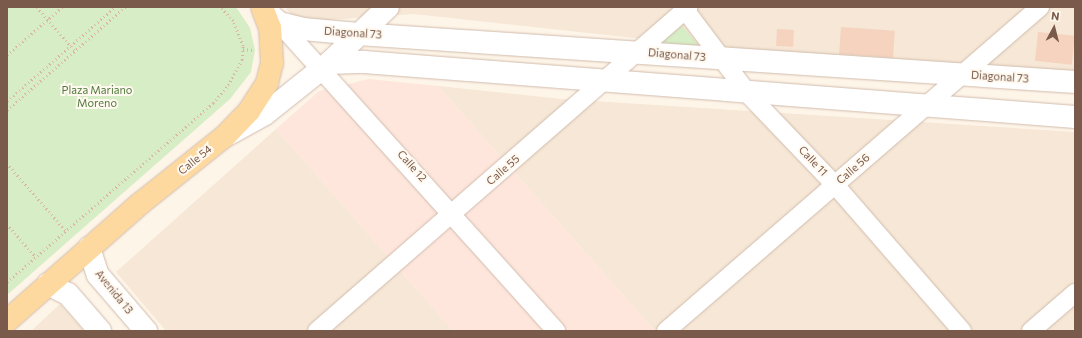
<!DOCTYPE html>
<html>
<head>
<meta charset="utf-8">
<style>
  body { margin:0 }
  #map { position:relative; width:1082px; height:338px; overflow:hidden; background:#fef5e9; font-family:Commissioner,sans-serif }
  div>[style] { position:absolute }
  .residential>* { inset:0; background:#f6e7d6 }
  .commercial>* { inset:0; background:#fee6dc }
  .green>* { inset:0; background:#d6edc5 }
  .building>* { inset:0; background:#f5d3bf; transform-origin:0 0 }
  .path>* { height:2.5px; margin-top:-1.25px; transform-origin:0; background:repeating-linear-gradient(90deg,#dab6a1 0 1px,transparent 0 4px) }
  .roads { filter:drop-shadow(0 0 1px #d1bcad) drop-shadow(0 0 1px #d1bcad) }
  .street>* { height:18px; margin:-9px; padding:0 9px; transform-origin:9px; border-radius:9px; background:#fff }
  .secondary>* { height:22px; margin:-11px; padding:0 11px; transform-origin:11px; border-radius:11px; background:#fff }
  .primary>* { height:22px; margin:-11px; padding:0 11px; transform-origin:11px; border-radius:11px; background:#fed99f }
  span { translate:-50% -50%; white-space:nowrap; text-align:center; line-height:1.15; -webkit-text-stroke:4px #fff9f0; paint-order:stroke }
  .street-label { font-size:11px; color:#7a5a4a }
  .park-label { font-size:11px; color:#517a3e }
  .frame { position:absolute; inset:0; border:8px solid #7a5a4a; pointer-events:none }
  .north { position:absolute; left:1034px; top:8px; width:40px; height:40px; -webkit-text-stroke:3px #fff9f0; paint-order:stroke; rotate:7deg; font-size:11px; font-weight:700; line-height:16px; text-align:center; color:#7a5a4a }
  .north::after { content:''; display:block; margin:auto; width:14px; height:18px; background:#7a5a4a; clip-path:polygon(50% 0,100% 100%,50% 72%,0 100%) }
</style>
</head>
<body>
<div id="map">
  <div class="residential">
    <div style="clip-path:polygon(285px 7px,1075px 7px,1075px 73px,745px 50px,414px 14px,298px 22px)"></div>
    <div style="clip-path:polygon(438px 86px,562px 99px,1075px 132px,1075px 331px,655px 331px)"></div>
    <div style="clip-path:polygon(276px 129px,453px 331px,166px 331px,116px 272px)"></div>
    <div style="clip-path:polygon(60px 304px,84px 331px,31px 331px)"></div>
  </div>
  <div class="commercial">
    <div style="clip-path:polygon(369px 79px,438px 86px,655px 331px,453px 331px,276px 129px,319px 91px)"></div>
  </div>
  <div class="green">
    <div style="clip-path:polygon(7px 7px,236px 7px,250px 28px,255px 50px,251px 72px,230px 99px,7px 295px)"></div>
    <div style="clip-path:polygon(682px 26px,702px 49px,656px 46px,678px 27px)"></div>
  </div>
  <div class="building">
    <div style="left:841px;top:27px;width:54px;height:27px;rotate:4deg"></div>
    <div style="left:777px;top:29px;width:17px;height:17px;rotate:3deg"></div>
    <div style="left:1038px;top:32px;width:37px;height:29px;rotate:6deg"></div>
  </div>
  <div class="path">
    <div style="left:37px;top:7px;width:58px;rotate:49.2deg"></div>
    <div style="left:243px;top:49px;width:11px;rotate:5deg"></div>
    <div style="left:7px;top:55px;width:73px;rotate:-41.1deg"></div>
    <div style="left:7px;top:101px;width:143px;rotate:-41deg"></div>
    <div style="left:7px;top:110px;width:157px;rotate:-41.1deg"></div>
    <div style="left:7px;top:163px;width:90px;rotate:49.1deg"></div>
    <div style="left:7px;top:224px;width:44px;rotate:48.7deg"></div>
    <div style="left:7px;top:282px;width:273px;rotate:-41deg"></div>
    <div style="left:213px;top:103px;width:23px;rotate:-50deg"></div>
    <div style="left:228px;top:85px;width:29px;rotate:-61deg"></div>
    <div style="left:242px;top:60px;width:14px;rotate:-86deg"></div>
    <div style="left:243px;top:46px;width:27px;rotate:-112deg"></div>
    <div style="left:233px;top:21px;width:19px;rotate:-133deg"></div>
  </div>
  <div class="roads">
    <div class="street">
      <div style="left:683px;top:7px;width:110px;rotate:53.1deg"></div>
      <div style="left:749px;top:95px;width:124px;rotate:46.3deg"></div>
      <div style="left:835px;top:185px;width:194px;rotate:49deg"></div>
      <div style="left:279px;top:23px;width:414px;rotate:48deg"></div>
      <div style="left:317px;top:331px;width:493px;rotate:-41.1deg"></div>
      <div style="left:666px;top:331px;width:495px;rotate:-40.9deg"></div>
      <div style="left:1031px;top:331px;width:58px;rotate:-40.8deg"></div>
    </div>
    <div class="secondary">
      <div style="left:264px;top:9px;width:21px;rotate:43deg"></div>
      <div style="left:279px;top:23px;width:25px;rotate:14deg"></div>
      <div style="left:303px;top:29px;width:55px;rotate:5.2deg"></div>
      <div style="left:358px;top:34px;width:719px;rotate:3.83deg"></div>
      <div style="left:329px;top:63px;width:35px;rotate:-2deg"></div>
      <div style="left:364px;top:62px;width:713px;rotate:4.42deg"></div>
      <div style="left:229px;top:134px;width:41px;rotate:-29.1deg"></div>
      <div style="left:265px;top:114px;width:82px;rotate:-38.6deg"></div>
      <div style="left:329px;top:63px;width:81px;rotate:-43.5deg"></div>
      <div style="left:89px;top:248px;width:28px;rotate:72deg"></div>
      <div style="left:98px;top:275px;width:74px;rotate:49.4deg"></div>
      <div style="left:48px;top:284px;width:22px;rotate:27deg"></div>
      <div style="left:68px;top:294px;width:49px;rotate:49.1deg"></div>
    </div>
    <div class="primary">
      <div style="left:7px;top:321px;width:179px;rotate:-41.4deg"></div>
      <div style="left:141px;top:203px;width:107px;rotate:-38.6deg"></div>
      <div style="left:225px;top:136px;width:35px;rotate:-46deg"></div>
      <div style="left:249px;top:111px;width:33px;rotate:-57deg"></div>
      <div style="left:267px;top:83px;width:21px;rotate:-76deg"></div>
      <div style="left:272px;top:63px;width:35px;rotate:-93deg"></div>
      <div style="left:270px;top:28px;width:22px;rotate:-111deg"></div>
    </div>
  </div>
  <div class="street-label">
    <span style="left:353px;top:33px;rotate:4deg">Diagonal 73</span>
    <span style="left:677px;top:55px;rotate:5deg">Diagonal 73</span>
    <span style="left:1000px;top:77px;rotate:4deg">Diagonal 73</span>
    <span style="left:195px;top:160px;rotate:-39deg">Calle 54</span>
    <span style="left:813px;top:161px;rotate:47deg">Calle 11</span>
    <span style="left:412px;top:166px;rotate:48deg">Calle 12</span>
    <span style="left:853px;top:169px;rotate:-41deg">Calle 56</span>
    <span style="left:503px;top:170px;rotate:-41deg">Calle 55</span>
    <span style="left:114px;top:292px;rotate:51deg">Avenida 13</span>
  </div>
  <div class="park-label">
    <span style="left:97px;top:97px">Plaza Mariano<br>Moreno</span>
  </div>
  <div class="frame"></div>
  <div class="north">N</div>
</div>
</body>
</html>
